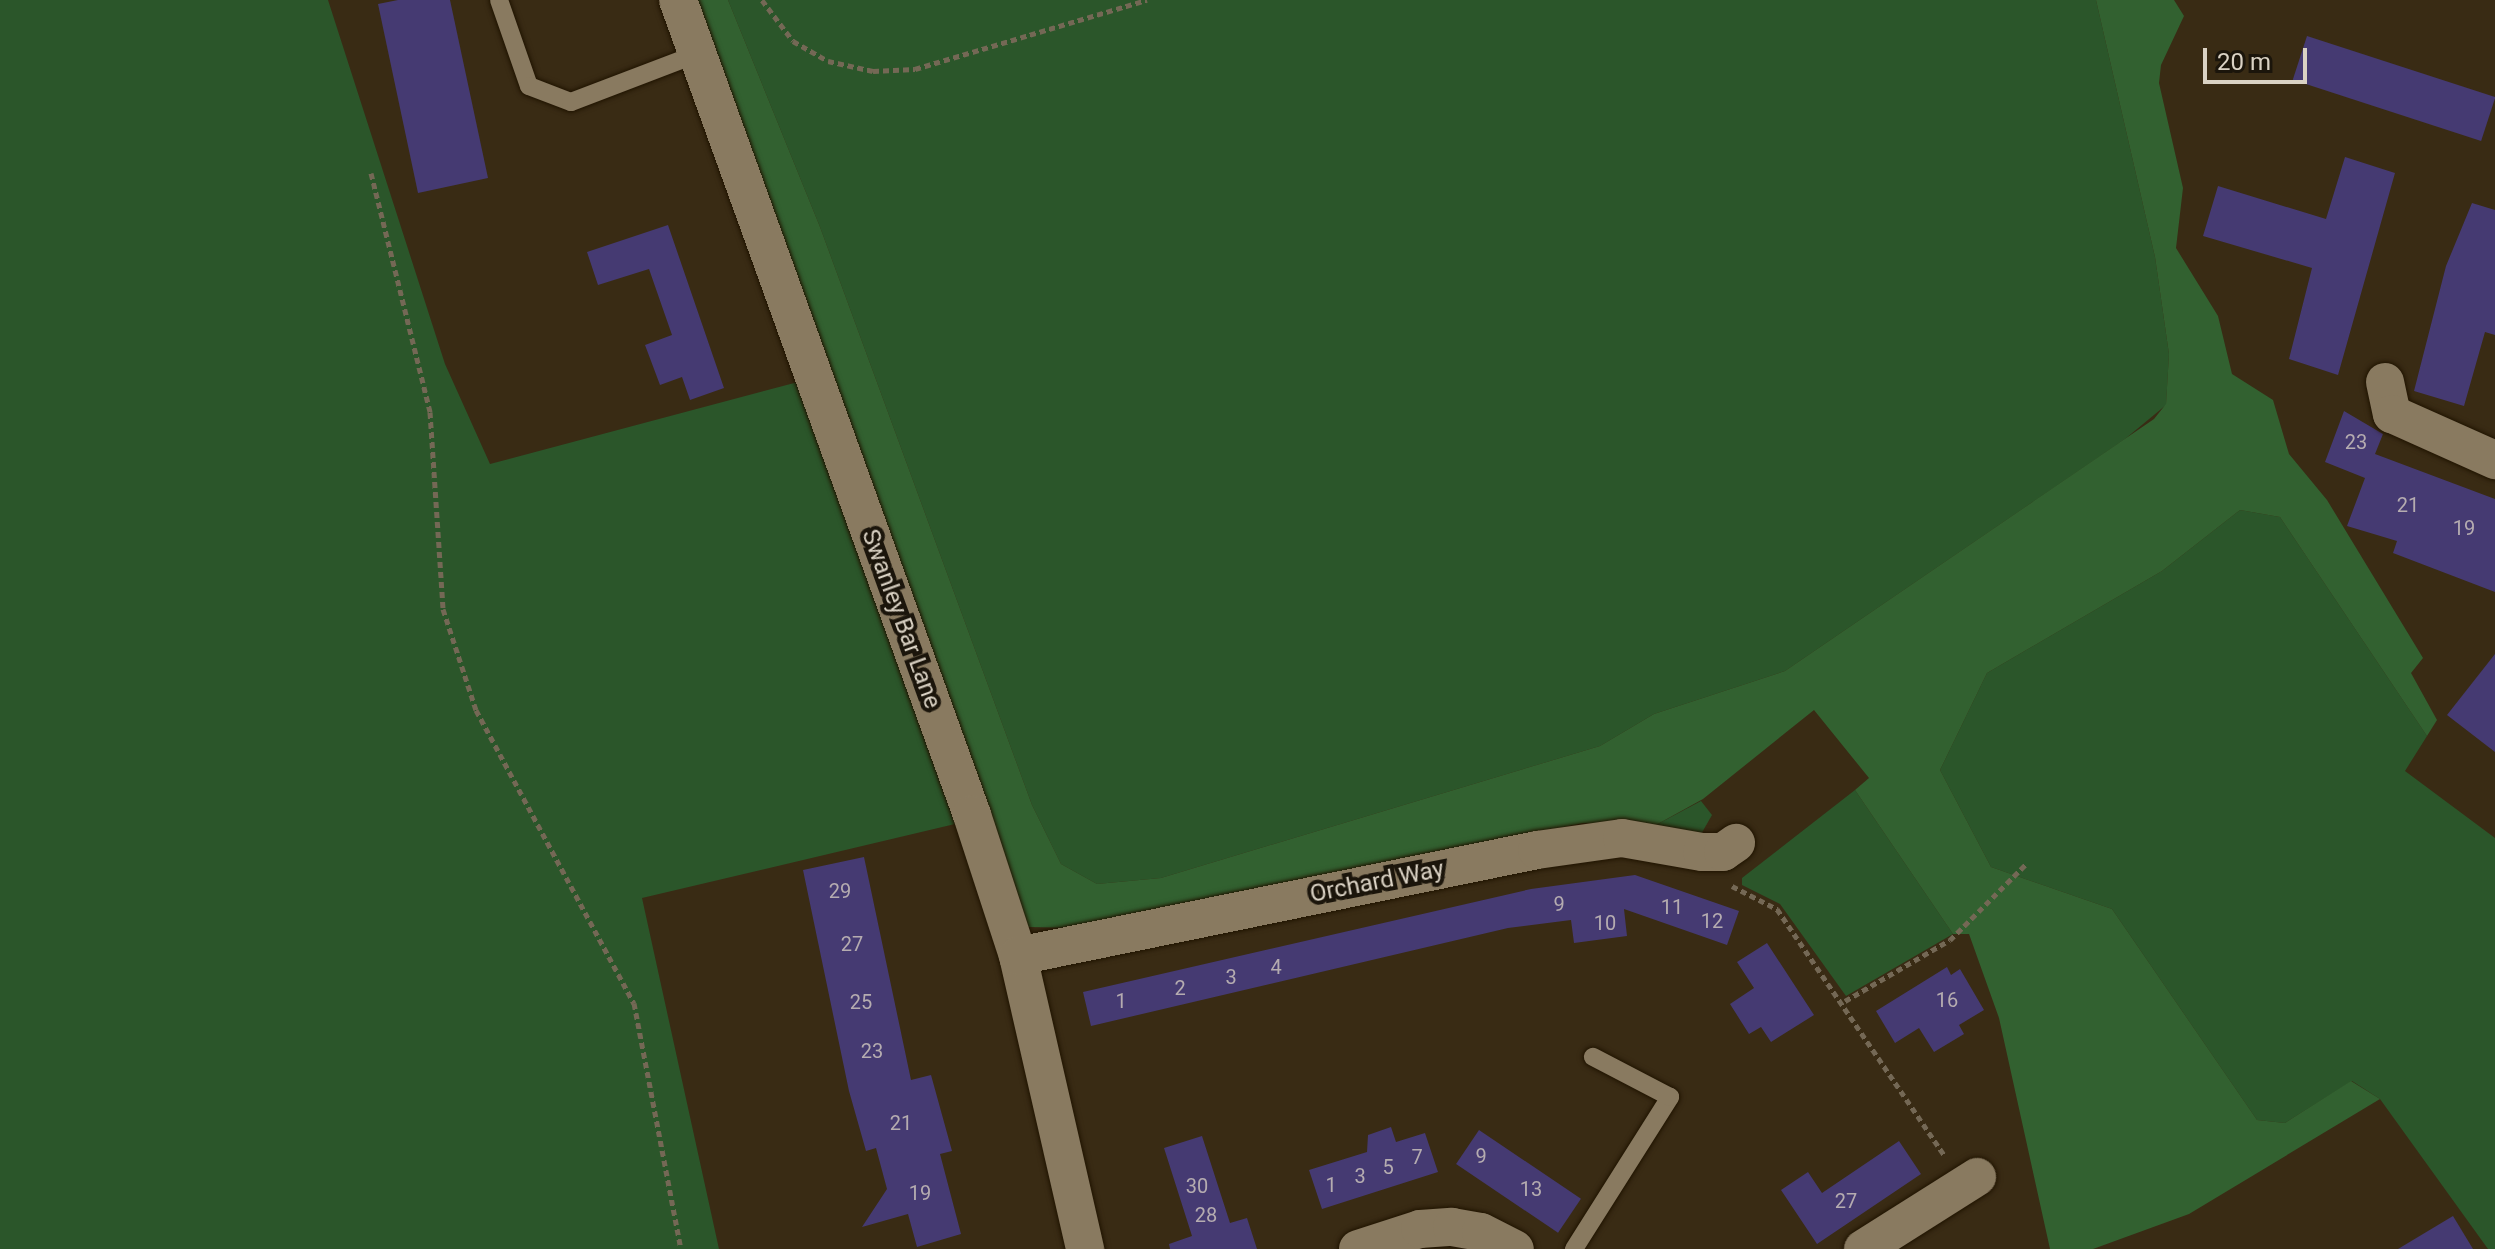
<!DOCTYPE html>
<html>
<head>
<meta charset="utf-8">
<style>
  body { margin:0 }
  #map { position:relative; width:2495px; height:1249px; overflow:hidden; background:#392b14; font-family:Roboto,sans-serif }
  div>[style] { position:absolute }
  .green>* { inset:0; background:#2b562a }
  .forest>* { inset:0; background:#326130 }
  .building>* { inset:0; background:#453a72; transform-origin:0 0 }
  .path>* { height:5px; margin-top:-2.5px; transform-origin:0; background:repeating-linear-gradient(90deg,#746855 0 6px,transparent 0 10px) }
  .roads { filter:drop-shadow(0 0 2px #201400) drop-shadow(0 0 2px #201400) }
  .service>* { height:18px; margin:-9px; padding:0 9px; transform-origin:9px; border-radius:9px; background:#897a60 }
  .minor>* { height:38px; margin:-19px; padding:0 19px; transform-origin:19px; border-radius:19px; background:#897a60 }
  span { translate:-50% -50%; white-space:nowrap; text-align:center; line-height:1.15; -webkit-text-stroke:8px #1b150b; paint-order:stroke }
  .number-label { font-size:20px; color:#b5acb0 }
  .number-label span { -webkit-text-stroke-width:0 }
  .street-label { font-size:24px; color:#dad2c4 }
  .scale { position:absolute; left:2203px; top:48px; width:104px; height:36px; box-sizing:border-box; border:4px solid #dad2c4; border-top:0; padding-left:10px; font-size:24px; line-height:28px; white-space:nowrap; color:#dad2c4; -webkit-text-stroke:6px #1b150b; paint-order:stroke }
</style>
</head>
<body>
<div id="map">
  <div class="green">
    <div style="clip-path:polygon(0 0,328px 0,445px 364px,490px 464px,798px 382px,955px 824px,642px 898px,719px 1249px,0 1249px)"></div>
    <div style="clip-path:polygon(728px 0,2096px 0,2155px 257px,2169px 354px,2166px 405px,2125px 439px,1785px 671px,1654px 714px,1600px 746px,1161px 878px,1097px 884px,1061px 864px,1032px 805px,820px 227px)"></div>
    <div style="clip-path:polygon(2240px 510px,2280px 517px,2427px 736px,2405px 771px,2495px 838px,2495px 1249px,2488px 1249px,2380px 1099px,2352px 1081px,2285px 1123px,2257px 1120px,2112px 909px,1991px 867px,1940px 770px,1987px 673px,2162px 571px)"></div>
    <div style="clip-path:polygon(1855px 790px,1953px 934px,1846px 996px,1780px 904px,1742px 885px,1742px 878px)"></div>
    <div style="clip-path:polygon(1701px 801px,1712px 815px,1700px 836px,1654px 826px)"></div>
  </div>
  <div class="forest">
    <div style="clip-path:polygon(689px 0,728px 0,820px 227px,1032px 805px,1061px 864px,1097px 884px,1161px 878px,1600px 746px,1654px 714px,1785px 671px,2154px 419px,2166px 404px,2169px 354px,2155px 257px,2096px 0,2174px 0,2184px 16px,2161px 65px,2159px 83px,2183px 188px,2176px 248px,2218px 316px,2232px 374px,2273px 400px,2289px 454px,2327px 500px,2423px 658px,2411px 673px,2437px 720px,2427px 736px,2280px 517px,2240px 510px,2162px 571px,1987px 673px,1940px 770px,1991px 867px,2112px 909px,2257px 1120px,2285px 1123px,2351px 1081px,2380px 1099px,2189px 1214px,2093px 1249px,2050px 1249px,1999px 1018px,1969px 934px,1953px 934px,1855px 790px,1869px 778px,1814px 710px,1703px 799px,1654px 826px,1583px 823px,1077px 928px,1028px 927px)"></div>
  </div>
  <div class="building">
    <div style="clip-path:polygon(398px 0,450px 0,488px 178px,418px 193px,378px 4px)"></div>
    <div style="left:2307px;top:36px;width:198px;height:46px;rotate:18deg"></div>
    <div style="clip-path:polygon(2345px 157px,2395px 173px,2338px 375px,2289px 359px,2312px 268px,2203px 236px,2218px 186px,2326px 219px)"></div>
    <div style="clip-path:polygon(2472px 203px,2495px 210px,2495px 335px,2485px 332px,2464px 406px,2414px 391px,2446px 266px)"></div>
    <div style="clip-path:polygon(668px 225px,724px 388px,690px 400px,682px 377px,660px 385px,645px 345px,672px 335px,649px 269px,598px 285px,587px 252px)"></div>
    <div style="clip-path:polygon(2344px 411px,2383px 434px,2375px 454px,2495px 499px,2495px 592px,2393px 553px,2397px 541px,2347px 526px,2365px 478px,2325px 462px)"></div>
    <div style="clip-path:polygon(2495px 654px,2495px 752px,2447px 715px)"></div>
    <div style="clip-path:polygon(864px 857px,911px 1080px,931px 1075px,952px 1151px,940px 1154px,961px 1234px,917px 1247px,908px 1214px,862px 1227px,887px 1189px,876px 1148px,866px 1151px,849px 1091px,803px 870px)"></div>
    <div style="clip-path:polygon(1635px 875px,1739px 911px,1727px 945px,1624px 909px,1627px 936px,1574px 943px,1571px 920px,1508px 928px,1091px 1026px,1083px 992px,1531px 889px)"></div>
    <div style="clip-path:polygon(1767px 943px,1814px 1015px,1771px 1042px,1761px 1027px,1749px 1034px,1730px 1004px,1754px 988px,1737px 962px)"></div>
    <div style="clip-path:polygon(1947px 967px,1951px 975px,1960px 969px,1984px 1010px,1959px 1025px,1964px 1034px,1934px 1052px,1919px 1028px,1895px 1043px,1876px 1011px)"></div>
    <div style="clip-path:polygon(1391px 1127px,1396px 1142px,1425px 1133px,1438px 1172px,1322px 1209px,1309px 1170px,1367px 1152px,1368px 1135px)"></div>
    <div style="left:1479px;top:1130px;width:123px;height:41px;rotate:34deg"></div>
    <div style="clip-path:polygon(1202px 1136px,1230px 1223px,1247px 1218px,1257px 1249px,1170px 1249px,1169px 1244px,1192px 1236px,1164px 1148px)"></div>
    <div style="clip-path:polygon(1899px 1141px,1921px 1174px,1817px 1244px,1781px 1190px,1808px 1172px,1822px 1193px)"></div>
    <div style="clip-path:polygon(2453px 1216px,2473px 1249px,2398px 1249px)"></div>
  </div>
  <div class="path">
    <div style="left:762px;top:0;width:51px;rotate:52.9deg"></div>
    <div style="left:793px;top:41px;width:40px;rotate:29.7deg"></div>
    <div style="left:828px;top:61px;width:46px;rotate:12.5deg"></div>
    <div style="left:873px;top:71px;width:42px;rotate:-2.7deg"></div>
    <div style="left:915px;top:69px;width:242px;rotate:-16.6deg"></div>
    <div style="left:371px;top:173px;width:246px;rotate:76.1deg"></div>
    <div style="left:430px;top:412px;width:197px;rotate:86.2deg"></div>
    <div style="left:443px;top:609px;width:106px;rotate:71.9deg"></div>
    <div style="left:476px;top:710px;width:333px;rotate:61.7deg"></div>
    <div style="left:634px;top:1003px;width:250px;rotate:79.2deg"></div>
    <div style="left:1732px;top:886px;width:51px;rotate:27.1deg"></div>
    <div style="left:1777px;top:909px;width:299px;rotate:55.8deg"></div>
    <div style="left:1845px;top:1001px;width:121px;rotate:-30.2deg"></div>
    <div style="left:1950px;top:940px;width:110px;rotate:-45deg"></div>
  </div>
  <div class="roads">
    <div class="service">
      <div style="left:499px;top:0;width:91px;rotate:70.8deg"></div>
      <div style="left:529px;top:86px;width:45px;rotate:20.9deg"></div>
      <div style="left:571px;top:102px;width:135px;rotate:-20.9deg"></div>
      <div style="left:1574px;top:1249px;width:180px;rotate:-57.7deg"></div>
      <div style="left:1670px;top:1097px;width:87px;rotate:-152.5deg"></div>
    </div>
    <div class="minor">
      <div style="left:678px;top:0;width:866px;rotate:70.16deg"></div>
      <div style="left:972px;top:815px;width:148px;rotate:71.9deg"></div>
      <div style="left:1018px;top:956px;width:301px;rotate:77.1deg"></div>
      <div style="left:2385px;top:382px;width:33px;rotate:78deg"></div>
      <div style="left:2392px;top:414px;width:113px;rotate:24.1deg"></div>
      <div style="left:1018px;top:956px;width:530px;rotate:-11.54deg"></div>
      <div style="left:1537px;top:850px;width:86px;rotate:-8deg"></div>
      <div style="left:1622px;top:838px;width:81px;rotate:9.9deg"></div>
      <div style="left:1702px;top:852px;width:21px"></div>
      <div style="left:1723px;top:852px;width:16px;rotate:-35deg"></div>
      <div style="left:1358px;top:1249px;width:65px;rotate:-17.9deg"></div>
      <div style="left:1420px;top:1229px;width:32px;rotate:-4deg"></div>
      <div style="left:1452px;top:1227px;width:29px;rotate:10deg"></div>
      <div style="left:1481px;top:1232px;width:38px;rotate:27deg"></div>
      <div style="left:1863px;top:1249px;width:135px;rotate:-32.3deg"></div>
    </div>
  </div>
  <div class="number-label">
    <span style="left:2356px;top:442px">23</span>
    <span style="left:2408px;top:505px">21</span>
    <span style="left:2464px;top:528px">19</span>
    <span style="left:840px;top:891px">29</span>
    <span style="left:1559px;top:904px">9</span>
    <span style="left:1672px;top:907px">11</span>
    <span style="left:1712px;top:921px">12</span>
    <span style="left:1605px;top:923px">10</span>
    <span style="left:852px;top:944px">27</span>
    <span style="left:1276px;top:967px">4</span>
    <span style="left:1231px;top:977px">3</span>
    <span style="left:1180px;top:988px">2</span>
    <span style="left:1947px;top:1000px">16</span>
    <span style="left:1121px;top:1001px">1</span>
    <span style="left:861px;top:1002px">25</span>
    <span style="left:872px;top:1051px">23</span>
    <span style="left:901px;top:1123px">21</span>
    <span style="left:1481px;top:1156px">9</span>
    <span style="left:1417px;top:1157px">7</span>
    <span style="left:1388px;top:1167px">5</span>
    <span style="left:1360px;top:1176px">3</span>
    <span style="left:1331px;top:1185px">1</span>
    <span style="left:1197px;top:1186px">30</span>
    <span style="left:1531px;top:1189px">13</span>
    <span style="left:920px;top:1193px">19</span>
    <span style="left:1846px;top:1201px">27</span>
    <span style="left:1206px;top:1215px">28</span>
  </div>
  <div class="street-label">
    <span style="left:901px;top:619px;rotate:70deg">Swanley Bar Lane</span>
    <span style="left:1377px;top:882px;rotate:-11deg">Orchard Way</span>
  </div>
  <div class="scale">20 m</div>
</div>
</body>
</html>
